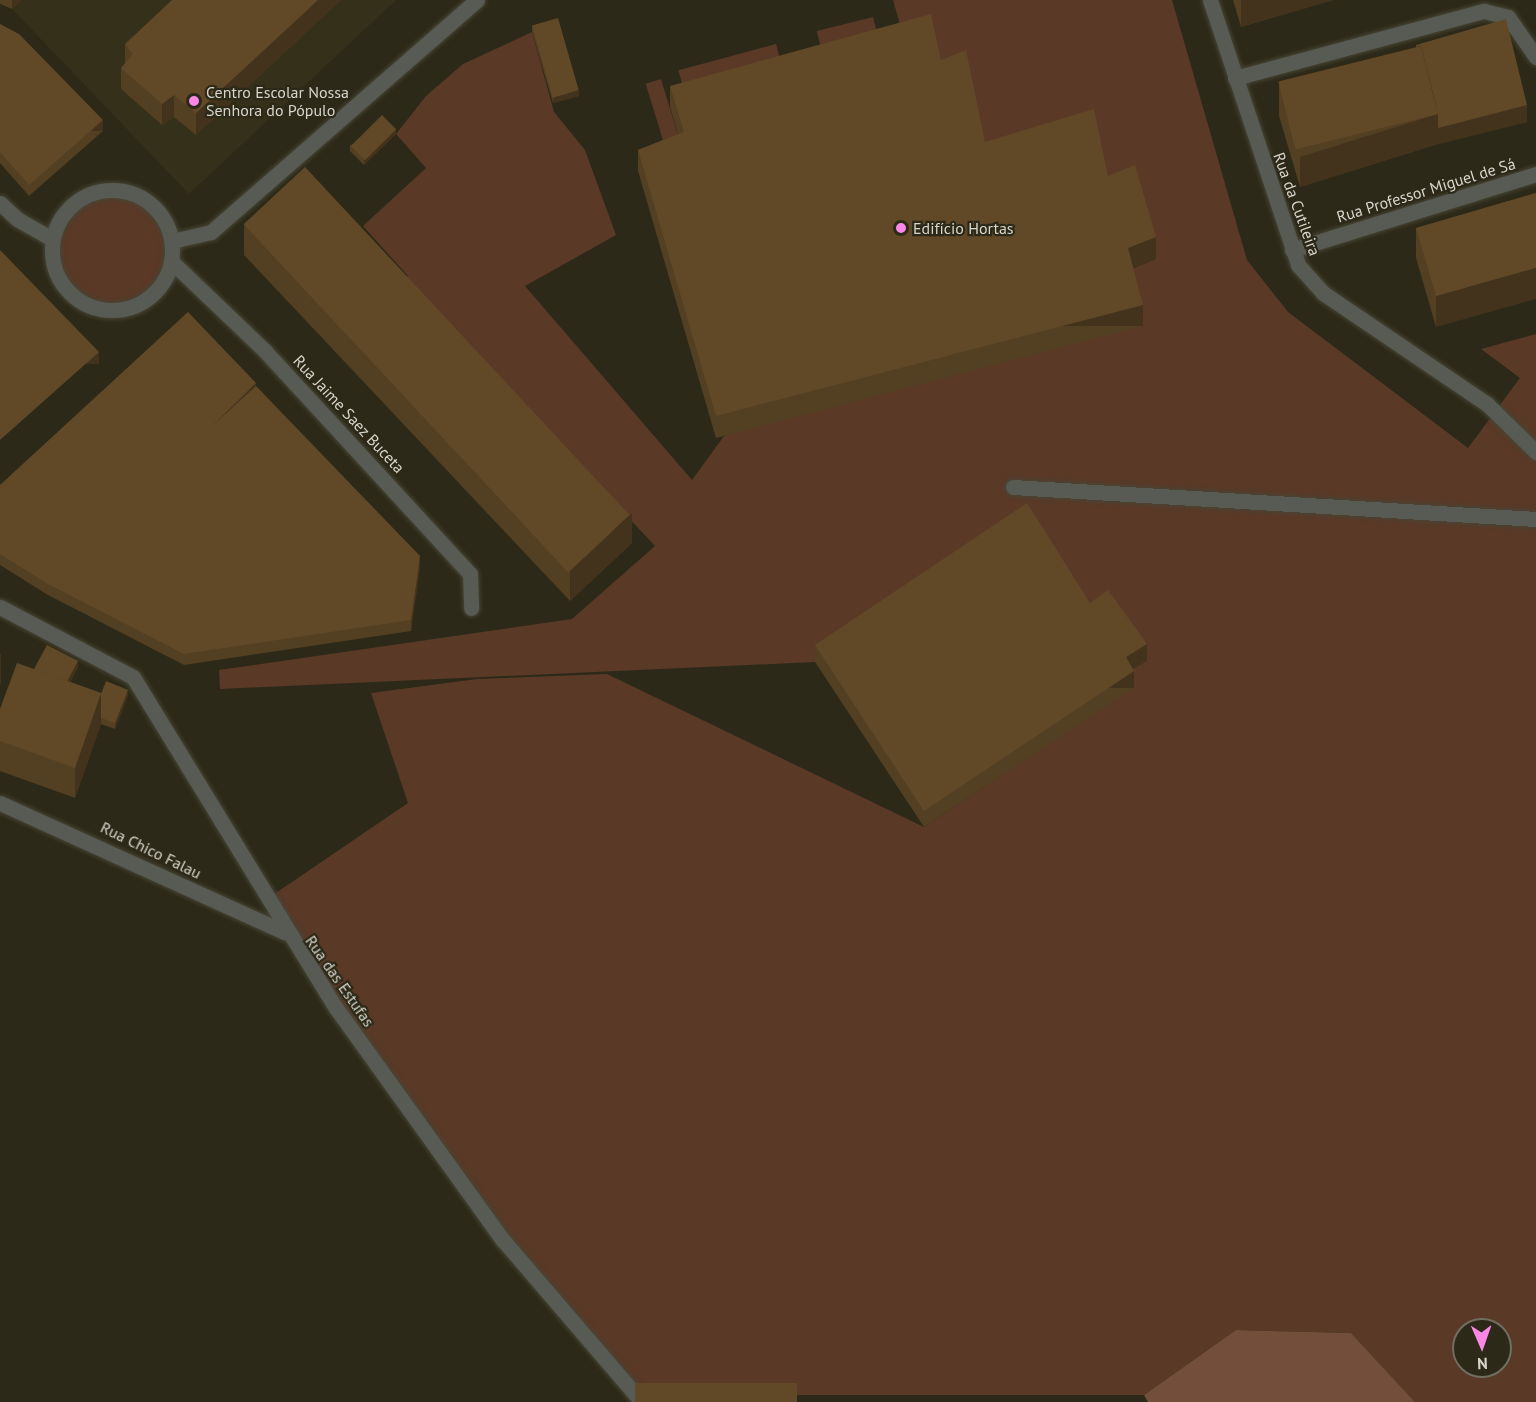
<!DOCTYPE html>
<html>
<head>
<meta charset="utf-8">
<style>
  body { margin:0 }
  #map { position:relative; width:1536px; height:1402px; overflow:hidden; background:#2c2918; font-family:"PT Sans",sans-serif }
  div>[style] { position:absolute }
  .built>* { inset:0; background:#353019 }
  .green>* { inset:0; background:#5a3927; transform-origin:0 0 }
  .round { border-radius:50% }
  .forest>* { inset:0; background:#734f3b }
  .roads { filter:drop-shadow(0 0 2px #474535) drop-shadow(0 0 2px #474535) }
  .minor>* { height:15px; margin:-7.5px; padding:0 7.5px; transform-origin:7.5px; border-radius:7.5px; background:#585b53 }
  .minor>.ring { margin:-7.5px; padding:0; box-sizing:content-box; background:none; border:15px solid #585b53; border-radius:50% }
  .wall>* { inset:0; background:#533f22 }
  .shaded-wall>* { inset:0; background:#44331c; transform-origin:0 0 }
  .building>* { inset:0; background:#614928; transform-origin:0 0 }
  .dots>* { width:16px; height:16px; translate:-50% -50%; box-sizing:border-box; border:3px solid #2c2918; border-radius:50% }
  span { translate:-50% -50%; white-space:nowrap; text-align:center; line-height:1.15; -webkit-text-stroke:4.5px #2c2918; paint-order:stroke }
  .poi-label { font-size:16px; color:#d7d5cb }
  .left { translate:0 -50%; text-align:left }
  .street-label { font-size:16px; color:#d7d5cb }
  .north { position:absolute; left:1452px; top:1318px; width:60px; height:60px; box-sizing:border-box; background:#2c2918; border:2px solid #706e60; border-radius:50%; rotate:178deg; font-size:16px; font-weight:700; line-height:24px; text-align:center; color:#d7d5cb }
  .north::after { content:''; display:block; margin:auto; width:21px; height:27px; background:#fb87e6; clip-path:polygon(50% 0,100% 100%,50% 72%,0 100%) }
</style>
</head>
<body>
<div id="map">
  <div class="built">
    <div style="clip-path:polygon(22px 0,396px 0,189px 194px,12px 9px)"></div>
  </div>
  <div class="green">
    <div style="clip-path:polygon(evenodd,893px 0,1172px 0,1247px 260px,1288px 312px,1468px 448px,1520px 378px,1481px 349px,1536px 334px,1536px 1402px,1415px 1402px,1351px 1333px,1236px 1330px,1144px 1395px,635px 1395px,533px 1278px,267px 899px,408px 803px,371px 693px,477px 679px,607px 674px,924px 827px,1098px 711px,1090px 620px,1027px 520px,815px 662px,220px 689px,219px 670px,572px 619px,655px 546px,405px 279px,408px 276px,363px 226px,426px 168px,396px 134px,426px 96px,463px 64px,532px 32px,554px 112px,585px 150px,616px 235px,525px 286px,692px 480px,724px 436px,1156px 259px,985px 164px,941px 81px,903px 35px,893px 0,1464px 1330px,1500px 1330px,1500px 1366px,1464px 1366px,1464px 1330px)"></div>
    <div style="left:873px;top:17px;width:32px;height:58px;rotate:76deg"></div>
    <div style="left:776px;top:44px;width:31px;height:101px;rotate:75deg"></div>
    <div style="left:661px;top:79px;width:71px;height:16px;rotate:73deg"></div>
    <div class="round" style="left:52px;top:190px;width:120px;height:120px"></div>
  </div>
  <div class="forest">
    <div style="clip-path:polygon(1236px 1330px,1351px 1333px,1415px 1402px,1148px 1402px,1144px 1395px)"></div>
  </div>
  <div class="roads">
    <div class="minor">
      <div style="left:1210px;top:0;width:279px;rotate:71.6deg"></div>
      <div style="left:1298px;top:265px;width:38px;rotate:48deg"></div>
      <div style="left:1323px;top:293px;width:198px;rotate:34.1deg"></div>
      <div style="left:1487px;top:404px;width:69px;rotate:44.4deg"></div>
      <div style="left:1235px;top:78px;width:258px;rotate:-15.1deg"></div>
      <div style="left:1484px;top:11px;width:25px;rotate:14deg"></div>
      <div style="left:1508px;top:17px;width:49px;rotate:55deg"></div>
      <div class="ring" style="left:52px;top:190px;width:105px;height:105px"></div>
      <div style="left:0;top:203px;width:23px;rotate:43deg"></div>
      <div style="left:17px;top:219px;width:40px;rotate:29.7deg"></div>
      <div style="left:172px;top:241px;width:40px;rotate:-13deg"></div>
      <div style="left:211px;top:232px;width:353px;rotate:-41.1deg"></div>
      <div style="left:1292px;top:250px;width:256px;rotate:-17.3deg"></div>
      <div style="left:172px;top:262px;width:129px;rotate:43.7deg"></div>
      <div style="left:265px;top:351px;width:303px;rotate:47.4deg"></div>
      <div style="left:470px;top:574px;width:34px;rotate:88deg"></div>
      <div style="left:1013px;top:487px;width:524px;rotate:3.5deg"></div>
      <div style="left:0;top:607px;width:150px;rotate:27.8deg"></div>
      <div style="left:133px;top:677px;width:388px;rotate:58.5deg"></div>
      <div style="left:336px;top:1008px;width:286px;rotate:54.3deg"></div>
      <div style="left:503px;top:1240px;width:213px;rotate:49.4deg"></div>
      <div style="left:0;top:803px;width:313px;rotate:24.4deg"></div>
    </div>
  </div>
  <div class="wall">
    <div style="clip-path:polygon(0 0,22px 0,12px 9px,0 4px)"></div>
    <div style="clip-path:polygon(341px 0,196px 135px,174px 117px,162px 125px,121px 89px,121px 68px,125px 63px,125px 44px)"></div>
    <div style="clip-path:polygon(1233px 0,1333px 0,1241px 27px)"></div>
    <div style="clip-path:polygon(0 24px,103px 131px,29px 196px,0 163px)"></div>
    <div style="clip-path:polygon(532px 26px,579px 96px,553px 103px,532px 32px)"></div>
    <div style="clip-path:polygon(941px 60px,985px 142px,1108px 176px,1156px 259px,1133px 268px,1143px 326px,716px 438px,638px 171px,638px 150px,678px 134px,670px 107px,670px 86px)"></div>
    <div style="clip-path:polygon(1279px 85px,1527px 122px,1438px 144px,1300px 187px,1279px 116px)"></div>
    <div style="clip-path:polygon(396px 134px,364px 165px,350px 151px,350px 145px)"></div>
    <div style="clip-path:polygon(1536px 193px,1436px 327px,1416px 258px,1416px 228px)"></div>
    <div style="clip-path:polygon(244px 225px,632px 543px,570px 601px,244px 255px)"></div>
    <div style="clip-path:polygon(256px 387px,420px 567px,411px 631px,184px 665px,48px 595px,0 565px,0 485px)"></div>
    <div style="clip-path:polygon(815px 645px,1147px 661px,1133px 669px,1134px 688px,924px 827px,815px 662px)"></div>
    <div style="clip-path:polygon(78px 667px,70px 682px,101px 693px,128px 695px,115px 729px,101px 724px,75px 798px,0 771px,0 709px,34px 669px)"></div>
    <div style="clip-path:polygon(635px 1383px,797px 1383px,797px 1402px,642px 1402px,635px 1395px)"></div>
  </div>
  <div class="shaded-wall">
    <div style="clip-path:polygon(12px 0,22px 0,12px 9px)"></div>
    <div style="clip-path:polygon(318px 0,341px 0,196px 135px,196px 113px)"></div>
    <div style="clip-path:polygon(1241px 0,1333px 0,1241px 27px)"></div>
    <div style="clip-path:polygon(579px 90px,579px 96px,553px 103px,553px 98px)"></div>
    <div style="clip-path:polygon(174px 95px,174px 117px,162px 125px,162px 104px)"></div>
    <div style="clip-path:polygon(1527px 105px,1527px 122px,1438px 144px,1300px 187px,1300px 157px,1438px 114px)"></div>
    <div style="left:103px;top:120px;width:11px;height:98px;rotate:90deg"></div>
    <div style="clip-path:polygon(396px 129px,396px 134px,364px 165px,364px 160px)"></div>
    <div style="clip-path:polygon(1156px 237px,1156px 259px,1128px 270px,1128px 248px)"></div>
    <div style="clip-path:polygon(1536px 268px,1536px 299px,1436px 327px,1436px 296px)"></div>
    <div style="left:1143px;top:305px;width:21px;height:441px;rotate:90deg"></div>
    <div style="left:99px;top:352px;width:12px;height:132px;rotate:90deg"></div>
    <div style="clip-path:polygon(256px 383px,256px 395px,210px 428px)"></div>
    <div style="clip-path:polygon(632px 513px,632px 543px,570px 601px,570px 571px)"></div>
    <div style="clip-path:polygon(420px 556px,420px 567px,411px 631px,411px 620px)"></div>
    <div style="clip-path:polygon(1147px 644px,1147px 661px,1126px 673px,1126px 657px)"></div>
    <div style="clip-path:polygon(1px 652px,1px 683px,0 685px,0 655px)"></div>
    <div style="clip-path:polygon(78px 661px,78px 667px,64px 693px,64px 687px)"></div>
    <div style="left:1134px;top:671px;width:17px;height:252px;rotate:90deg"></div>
    <div style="clip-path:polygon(128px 690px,128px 695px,115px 729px,115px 723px)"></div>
    <div style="clip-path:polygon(101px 693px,101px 724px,75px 798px,75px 768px)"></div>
  </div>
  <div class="building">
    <div style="clip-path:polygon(172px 0,318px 0,196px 113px,174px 95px,162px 104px,121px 68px,133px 54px,125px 44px)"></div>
    <div style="clip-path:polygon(931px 14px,941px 60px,966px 50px,985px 142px,1094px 109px,1108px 176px,1135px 165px,1156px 237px,1128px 248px,1143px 305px,716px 416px,638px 150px,684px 132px,670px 86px)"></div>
    <div style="left:558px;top:18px;width:75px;height:27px;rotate:74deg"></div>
    <div style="clip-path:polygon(1506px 19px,1527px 105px,1438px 128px,1438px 114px,1421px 46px,1416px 47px,1416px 45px)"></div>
    <div style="clip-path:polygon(0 24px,19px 34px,103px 120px,29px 185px,0 152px)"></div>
    <div style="left:1421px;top:46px;width:70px;height:147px;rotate:76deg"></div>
    <div style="left:382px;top:115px;width:20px;height:44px;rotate:45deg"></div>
    <div style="left:305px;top:167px;width:476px;height:84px;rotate:47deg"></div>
    <div style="clip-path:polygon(1536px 193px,1536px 268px,1436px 296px,1416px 228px)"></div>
    <div style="clip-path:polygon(0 250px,99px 352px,0 440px)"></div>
    <div style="clip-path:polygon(188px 312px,256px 383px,210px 428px,256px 386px,420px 556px,411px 620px,184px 654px,48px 584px,0 554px,0 485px)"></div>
    <div style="clip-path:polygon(1027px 503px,1090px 603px,1108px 590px,1147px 644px,1126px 657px,1134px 671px,924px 811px,815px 645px)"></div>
    <div style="clip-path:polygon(47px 645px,78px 661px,67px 681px,34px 669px)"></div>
    <div style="clip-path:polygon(17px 663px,101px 693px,75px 768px,0 741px,0 709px)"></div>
    <div style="clip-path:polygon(106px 681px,128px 690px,115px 723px,101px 718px,101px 694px)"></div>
    <div style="left:635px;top:1383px;width:162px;height:25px"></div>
  </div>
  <div class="dots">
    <div style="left:194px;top:101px;background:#fb87e6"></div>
    <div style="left:901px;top:228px;background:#fb87e6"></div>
  </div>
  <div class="poi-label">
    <span class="left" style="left:206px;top:101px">Centro Escolar Nossa<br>Senhora do Pópulo</span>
    <span class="left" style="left:913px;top:228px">Edifício Hortas</span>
  </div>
  <div class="street-label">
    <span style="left:1426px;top:190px;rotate:-17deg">Rua Professor Miguel de Sá</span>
    <span style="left:1297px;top:204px;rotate:70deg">Rua da Cutileira</span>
    <span style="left:349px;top:414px;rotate:47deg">Rua Jaime Saez Buceta</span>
    <span style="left:151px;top:850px;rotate:26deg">Rua Chico Falau</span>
    <span style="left:340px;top:981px;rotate:55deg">Rua das Estufas</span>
  </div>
  <div class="north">N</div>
</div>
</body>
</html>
